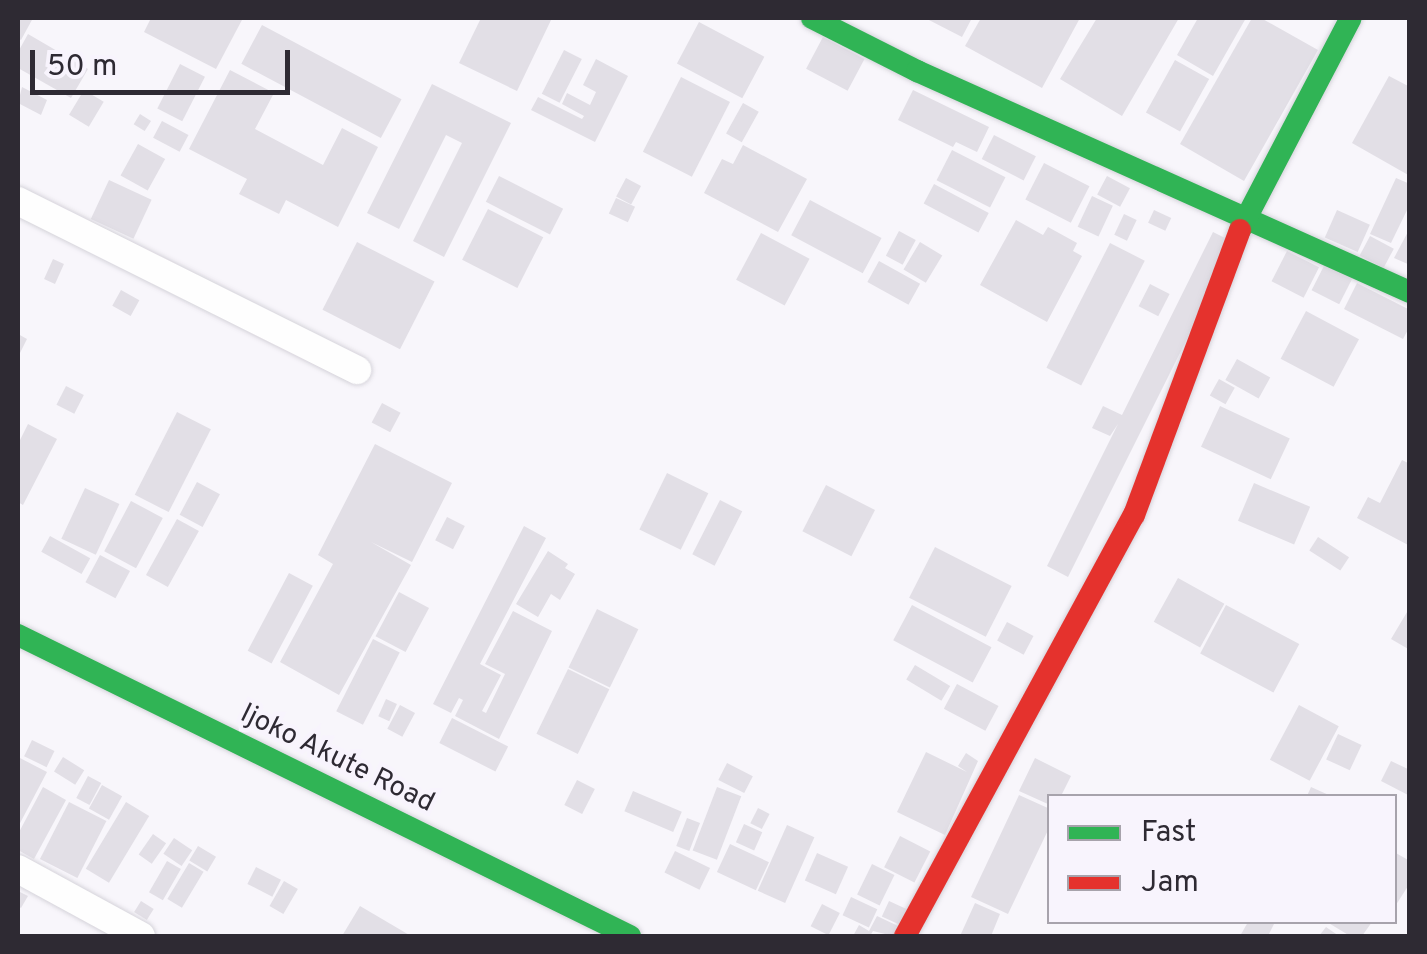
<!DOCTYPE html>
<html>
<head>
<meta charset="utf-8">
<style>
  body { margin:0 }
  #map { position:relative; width:1427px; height:954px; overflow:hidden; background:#f8f6fb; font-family:Overpass,sans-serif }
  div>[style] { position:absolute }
  .building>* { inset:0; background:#e2dfe6; transform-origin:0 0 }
  .roads { filter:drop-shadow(0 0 2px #d5d3da) drop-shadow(0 0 2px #d5d3da) }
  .street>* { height:28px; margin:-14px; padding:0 14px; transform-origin:14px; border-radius:14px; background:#fefefe }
  .fast>* { height:22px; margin:-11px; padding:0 11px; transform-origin:11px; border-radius:11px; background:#30b455 }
  .jam>* { height:22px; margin:-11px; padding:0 11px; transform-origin:11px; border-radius:11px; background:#e5322d }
  span { translate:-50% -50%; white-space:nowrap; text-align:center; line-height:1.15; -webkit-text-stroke:9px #f8f4fd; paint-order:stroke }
  .street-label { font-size:28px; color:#2e2a33 }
  .frame { position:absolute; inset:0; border:20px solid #2e2a33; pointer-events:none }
  .legend { position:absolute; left:1047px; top:794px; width:350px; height:130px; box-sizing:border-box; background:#f8f4fd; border:2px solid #a7a3ac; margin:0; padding:12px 18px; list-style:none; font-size:30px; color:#2e2a33 }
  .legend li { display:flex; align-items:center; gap:20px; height:50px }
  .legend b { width:50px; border:2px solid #a7a3ac }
  .scale { position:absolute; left:30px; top:50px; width:260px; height:45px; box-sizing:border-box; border:5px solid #2e2a33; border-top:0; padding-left:12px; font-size:30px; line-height:35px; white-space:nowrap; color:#2e2a33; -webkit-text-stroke:8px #f8f4fd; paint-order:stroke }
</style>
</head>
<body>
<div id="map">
  <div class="building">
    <div style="clip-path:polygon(18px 18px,33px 18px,21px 40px,18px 38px)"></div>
    <div style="clip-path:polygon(151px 18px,243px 18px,216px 69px,144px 32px)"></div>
    <div style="clip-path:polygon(481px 18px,552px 18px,517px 91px,459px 63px)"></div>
    <div style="clip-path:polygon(925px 18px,972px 18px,962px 37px)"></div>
    <div style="clip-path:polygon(981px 18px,1080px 18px,1042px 88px,965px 46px)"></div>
    <div style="clip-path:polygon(1097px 18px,1179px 18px,1122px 116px,1060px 79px)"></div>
    <div style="clip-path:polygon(1198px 18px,1246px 18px,1213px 76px,1177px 55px)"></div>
    <div style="clip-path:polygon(1252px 18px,1261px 18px,1318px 50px,1244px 181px,1180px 144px)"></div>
    <div style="left:699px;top:22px;width:74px;height:47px;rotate:28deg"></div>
    <div style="left:262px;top:25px;width:158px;height:44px;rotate:28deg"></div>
    <div style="clip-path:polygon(28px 34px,88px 69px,71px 98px,18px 68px,18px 52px)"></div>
    <div style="left:823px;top:37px;width:47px;height:36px;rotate:28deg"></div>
    <div style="left:564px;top:50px;width:20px;height:49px;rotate:27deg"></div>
    <div style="clip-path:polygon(596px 59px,628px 76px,595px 142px,531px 110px,538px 97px,582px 119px,584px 116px,562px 104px,567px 93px,590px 105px,596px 92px,583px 85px)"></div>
    <div style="left:1175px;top:60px;width:39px;height:60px;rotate:29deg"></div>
    <div style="left:180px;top:64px;width:28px;height:50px;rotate:27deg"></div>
    <div style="clip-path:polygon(230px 70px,274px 93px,255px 129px,323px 165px,342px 128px,378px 147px,338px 227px,286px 200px,279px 214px,239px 194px,247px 179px,189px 149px)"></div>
    <div style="clip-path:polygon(1389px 76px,1410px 87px,1410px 176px,1352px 143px)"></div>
    <div style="left:681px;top:77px;width:55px;height:84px;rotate:27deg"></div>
    <div style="clip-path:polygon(432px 84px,511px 123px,444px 257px,413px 241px,462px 143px,446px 135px,399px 229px,367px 213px)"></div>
    <div style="clip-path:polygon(22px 87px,47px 100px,41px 115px,18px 103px)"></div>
    <div style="left:84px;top:90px;width:23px;height:29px;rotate:31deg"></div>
    <div style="clip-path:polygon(913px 90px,989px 127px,977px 152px,956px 142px,953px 147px,898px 120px)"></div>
    <div style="left:743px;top:103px;width:18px;height:35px;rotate:29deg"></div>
    <div style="left:140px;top:114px;width:13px;height:12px;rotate:32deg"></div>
    <div style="left:162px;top:121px;width:30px;height:19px;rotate:28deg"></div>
    <div style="left:994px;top:135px;width:47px;height:27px;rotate:27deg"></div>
    <div style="left:138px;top:144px;width:31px;height:36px;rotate:29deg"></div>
    <div style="clip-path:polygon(743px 145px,807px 179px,778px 232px,704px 193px,722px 159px,733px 164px)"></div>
    <div style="left:952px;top:150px;width:60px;height:34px;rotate:27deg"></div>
    <div style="left:1044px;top:163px;width:51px;height:41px;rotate:27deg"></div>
    <div style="left:499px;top:176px;width:72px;height:29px;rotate:27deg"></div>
    <div style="left:1107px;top:176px;width:26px;height:21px;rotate:28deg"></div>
    <div style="left:626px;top:178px;width:17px;height:21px;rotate:28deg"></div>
    <div style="clip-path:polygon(1396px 178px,1410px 184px,1410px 204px,1391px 243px,1370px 234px)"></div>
    <div style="left:109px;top:180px;width:47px;height:43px;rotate:25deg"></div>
    <div style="left:934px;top:184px;width:62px;height:22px;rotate:28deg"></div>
    <div style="left:1092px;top:196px;width:23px;height:34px;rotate:25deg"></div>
    <div style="left:616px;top:198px;width:21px;height:17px;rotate:25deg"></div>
    <div style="left:810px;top:200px;width:81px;height:40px;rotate:28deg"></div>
    <div style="left:488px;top:209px;width:62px;height:57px;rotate:27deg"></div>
    <div style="left:1154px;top:210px;width:19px;height:14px;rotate:25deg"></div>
    <div style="left:1337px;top:210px;width:36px;height:30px;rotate:24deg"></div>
    <div style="left:1124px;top:214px;width:14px;height:23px;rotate:25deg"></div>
    <div style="clip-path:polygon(1016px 220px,1043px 235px,1048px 227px,1077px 243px,1073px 251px,1082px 256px,1047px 322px,980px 285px)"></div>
    <div style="clip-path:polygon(1410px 228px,1410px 265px,1394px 258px)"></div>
    <div style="left:899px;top:231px;width:19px;height:28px;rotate:28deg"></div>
    <div style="clip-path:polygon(1213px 232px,1235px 243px,1068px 577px,1047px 566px,1118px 424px,1110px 436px,1092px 428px,1103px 406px,1122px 415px)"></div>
    <div style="left:761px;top:233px;width:55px;height:53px;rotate:28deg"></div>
    <div style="left:1370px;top:236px;width:27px;height:22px;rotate:28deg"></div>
    <div style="left:357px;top:242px;width:87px;height:76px;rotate:27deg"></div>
    <div style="left:920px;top:242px;width:26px;height:32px;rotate:31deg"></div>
    <div style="left:1110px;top:243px;width:39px;height:140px;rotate:27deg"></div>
    <div style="left:1287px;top:251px;width:36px;height:34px;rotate:27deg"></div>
    <div style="left:53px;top:259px;width:12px;height:22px;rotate:24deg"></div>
    <div style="left:1327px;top:260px;width:31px;height:34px;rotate:27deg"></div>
    <div style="left:879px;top:261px;width:47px;height:24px;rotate:29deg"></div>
    <div style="clip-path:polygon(1357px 283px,1410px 310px,1410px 326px,1403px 339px,1344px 309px)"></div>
    <div style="left:1150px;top:284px;width:22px;height:25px;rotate:27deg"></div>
    <div style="left:121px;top:290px;width:21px;height:18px;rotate:29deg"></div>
    <div style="left:1306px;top:311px;width:60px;height:54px;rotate:28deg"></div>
    <div style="clip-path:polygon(18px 334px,27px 339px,18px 357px)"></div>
    <div style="left:1237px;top:359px;width:38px;height:24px;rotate:29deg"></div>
    <div style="left:1219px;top:379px;width:18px;height:19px;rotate:29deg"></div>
    <div style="left:66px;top:386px;width:20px;height:21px;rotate:27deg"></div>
    <div style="left:382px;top:403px;width:21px;height:22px;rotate:28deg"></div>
    <div style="left:1220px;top:406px;width:77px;height:45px;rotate:25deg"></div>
    <div style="left:177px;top:412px;width:38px;height:93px;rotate:27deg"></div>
    <div style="clip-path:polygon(28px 424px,57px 439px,23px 505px,18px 502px,18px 444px)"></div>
    <div style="clip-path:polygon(375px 444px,452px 483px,412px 562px,371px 542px,411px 565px,339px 695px,280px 662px,333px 564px,318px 555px)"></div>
    <div style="clip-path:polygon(1402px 460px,1410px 464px,1410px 546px,1357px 518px,1368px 497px,1380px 503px)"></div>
    <div style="left:667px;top:473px;width:46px;height:63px;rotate:26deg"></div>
    <div style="left:197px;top:482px;width:26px;height:37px;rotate:28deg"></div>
    <div style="left:1254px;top:483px;width:61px;height:41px;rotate:23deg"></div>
    <div style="left:826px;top:485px;width:55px;height:52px;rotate:27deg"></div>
    <div style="left:85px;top:488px;width:38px;height:56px;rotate:25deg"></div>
    <div style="left:720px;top:500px;width:25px;height:61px;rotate:27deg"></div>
    <div style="left:131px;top:501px;width:36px;height:57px;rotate:28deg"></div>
    <div style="left:447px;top:517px;width:20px;height:26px;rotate:27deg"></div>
    <div style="left:177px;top:519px;width:25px;height:64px;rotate:29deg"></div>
    <div style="clip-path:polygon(524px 526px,546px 538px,480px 664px,501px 675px,482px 711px,486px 713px,505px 674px,485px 664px,513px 611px,552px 631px,499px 739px,455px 716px,463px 700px,459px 698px,451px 713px,433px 704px)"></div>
    <div style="left:50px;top:536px;width:46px;height:18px;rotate:29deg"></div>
    <div style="left:1318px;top:537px;width:37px;height:16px;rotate:33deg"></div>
    <div style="left:935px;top:547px;width:86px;height:57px;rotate:27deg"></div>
    <div style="clip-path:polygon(548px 551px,568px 564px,565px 568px,575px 574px,560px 600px,551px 594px,538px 617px,516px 604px)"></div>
    <div style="left:100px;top:555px;width:34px;height:31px;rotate:28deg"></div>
    <div style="left:289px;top:573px;width:27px;height:88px;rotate:28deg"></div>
    <div style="left:1178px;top:578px;width:53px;height:50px;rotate:29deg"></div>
    <div style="left:399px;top:592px;width:34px;height:50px;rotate:28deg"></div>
    <div style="left:912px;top:605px;width:90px;height:40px;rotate:28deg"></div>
    <div style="left:1226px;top:605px;width:83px;height:55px;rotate:28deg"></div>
    <div style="clip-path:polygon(1410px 607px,1410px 650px,1391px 639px)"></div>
    <div style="left:597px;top:609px;width:46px;height:65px;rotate:26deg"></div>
    <div style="left:1007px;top:622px;width:30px;height:21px;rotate:28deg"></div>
    <div style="left:373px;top:639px;width:30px;height:81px;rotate:27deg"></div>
    <div style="left:915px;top:665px;width:41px;height:17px;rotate:31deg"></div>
    <div style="left:568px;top:669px;width:46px;height:72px;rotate:26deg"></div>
    <div style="left:957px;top:684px;width:47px;height:28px;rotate:28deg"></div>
    <div style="left:386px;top:699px;width:12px;height:19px;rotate:24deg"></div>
    <div style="left:400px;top:705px;width:17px;height:27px;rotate:28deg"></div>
    <div style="left:1299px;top:705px;width:45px;height:62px;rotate:28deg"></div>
    <div style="left:452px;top:718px;width:63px;height:28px;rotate:27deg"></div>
    <div style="left:1338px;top:734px;width:26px;height:28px;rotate:25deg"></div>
    <div style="left:32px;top:740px;width:25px;height:18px;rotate:26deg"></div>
    <div style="clip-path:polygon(926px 752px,967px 772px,958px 766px,966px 753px,978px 761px,945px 835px,897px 812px)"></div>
    <div style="clip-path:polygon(18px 757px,47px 772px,18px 827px)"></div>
    <div style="left:63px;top:757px;width:25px;height:17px;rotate:32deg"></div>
    <div style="clip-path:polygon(1035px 758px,1071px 776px,1061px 796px,1050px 796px,1050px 805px,1019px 791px)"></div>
    <div style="clip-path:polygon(1391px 761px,1410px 770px,1410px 796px,1381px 781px)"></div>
    <div style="left:727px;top:763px;width:29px;height:19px;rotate:27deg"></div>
    <div style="left:88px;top:776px;width:15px;height:25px;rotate:28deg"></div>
    <div style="left:577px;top:780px;width:20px;height:28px;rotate:27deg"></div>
    <div style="left:102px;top:785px;width:23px;height:27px;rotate:29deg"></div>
    <div style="clip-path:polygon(43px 787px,66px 800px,34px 859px,18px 850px,18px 834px)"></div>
    <div style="left:717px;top:787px;width:26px;height:68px;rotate:21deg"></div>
    <div style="clip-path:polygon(1311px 787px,1331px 796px,1307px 796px)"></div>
    <div style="left:633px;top:791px;width:53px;height:22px;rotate:23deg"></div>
    <div style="clip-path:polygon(1019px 795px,1050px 809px,1050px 826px,1008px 914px,971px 897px)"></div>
    <div style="left:69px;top:802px;width:42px;height:64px;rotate:27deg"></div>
    <div style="left:126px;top:802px;width:27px;height:78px;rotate:31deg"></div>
    <div style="left:758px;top:808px;width:13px;height:17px;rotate:27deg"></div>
    <div style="left:687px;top:818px;width:14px;height:30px;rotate:21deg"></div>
    <div style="left:744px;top:824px;width:20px;height:20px;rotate:24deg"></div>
    <div style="left:787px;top:825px;width:30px;height:72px;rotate:24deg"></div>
    <div style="left:153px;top:834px;width:16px;height:25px;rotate:35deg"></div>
    <div style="left:900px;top:836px;width:34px;height:35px;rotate:27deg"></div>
    <div style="left:174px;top:838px;width:22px;height:19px;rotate:34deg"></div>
    <div style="left:730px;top:844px;width:43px;height:31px;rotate:25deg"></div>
    <div style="left:198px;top:846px;width:21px;height:17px;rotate:31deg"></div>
    <div style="left:675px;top:851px;width:39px;height:24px;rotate:26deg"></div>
    <div style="clip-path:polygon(1394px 852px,1410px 861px,1410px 883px,1394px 908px)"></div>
    <div style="left:817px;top:853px;width:34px;height:30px;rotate:24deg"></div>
    <div style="left:167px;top:861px;width:16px;height:36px;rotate:30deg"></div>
    <div style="left:189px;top:863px;width:17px;height:42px;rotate:31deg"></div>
    <div style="left:872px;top:864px;width:25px;height:34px;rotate:26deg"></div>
    <div style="left:256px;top:867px;width:28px;height:19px;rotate:27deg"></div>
    <div style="left:284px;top:881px;width:16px;height:29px;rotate:30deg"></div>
    <div style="clip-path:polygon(18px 891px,28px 896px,21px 908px,18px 906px)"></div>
    <div style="left:851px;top:897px;width:29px;height:20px;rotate:25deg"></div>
    <div style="left:141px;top:901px;width:15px;height:13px;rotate:32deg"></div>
    <div style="left:889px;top:901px;width:21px;height:17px;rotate:25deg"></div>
    <div style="clip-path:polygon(975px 903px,1000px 914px,991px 936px,960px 936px)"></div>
    <div style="left:822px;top:904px;width:20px;height:25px;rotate:27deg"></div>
    <div style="clip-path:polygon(360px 906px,411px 936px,342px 936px)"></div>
    <div style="clip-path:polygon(877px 916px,898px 926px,893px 936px,873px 931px,870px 936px,853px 936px,859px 925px,869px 931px)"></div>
    <div style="clip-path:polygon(1248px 922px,1275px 922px,1268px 936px,1240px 936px)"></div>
    <div style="clip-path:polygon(1327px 922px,1372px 922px,1362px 936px,1350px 936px)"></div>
    <div style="clip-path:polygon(1326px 927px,1339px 936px,1319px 936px)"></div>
  </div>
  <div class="roads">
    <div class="street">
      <div style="left:18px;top:201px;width:379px;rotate:26.5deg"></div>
      <div style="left:18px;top:869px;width:140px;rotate:28.6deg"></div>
    </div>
    <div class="fast">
      <div style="left:812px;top:18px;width:118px;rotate:26.8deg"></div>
      <div style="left:917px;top:71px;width:540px;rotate:24.15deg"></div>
      <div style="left:1240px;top:230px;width:239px;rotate:-62.4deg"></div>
      <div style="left:18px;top:635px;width:682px;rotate:26.19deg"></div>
    </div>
    <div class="jam">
      <div style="left:905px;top:936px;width:479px;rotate:-61.5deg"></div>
      <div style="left:1134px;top:515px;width:304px;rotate:-69.6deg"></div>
    </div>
  </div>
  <div class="street-label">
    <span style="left:337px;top:759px;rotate:26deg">Ijoko Akute Road</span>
  </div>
  <div class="frame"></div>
  <ul class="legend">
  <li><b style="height:12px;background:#30b455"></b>Fast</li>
  <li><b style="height:12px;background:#e5322d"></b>Jam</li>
  </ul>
  <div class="scale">50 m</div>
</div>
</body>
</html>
